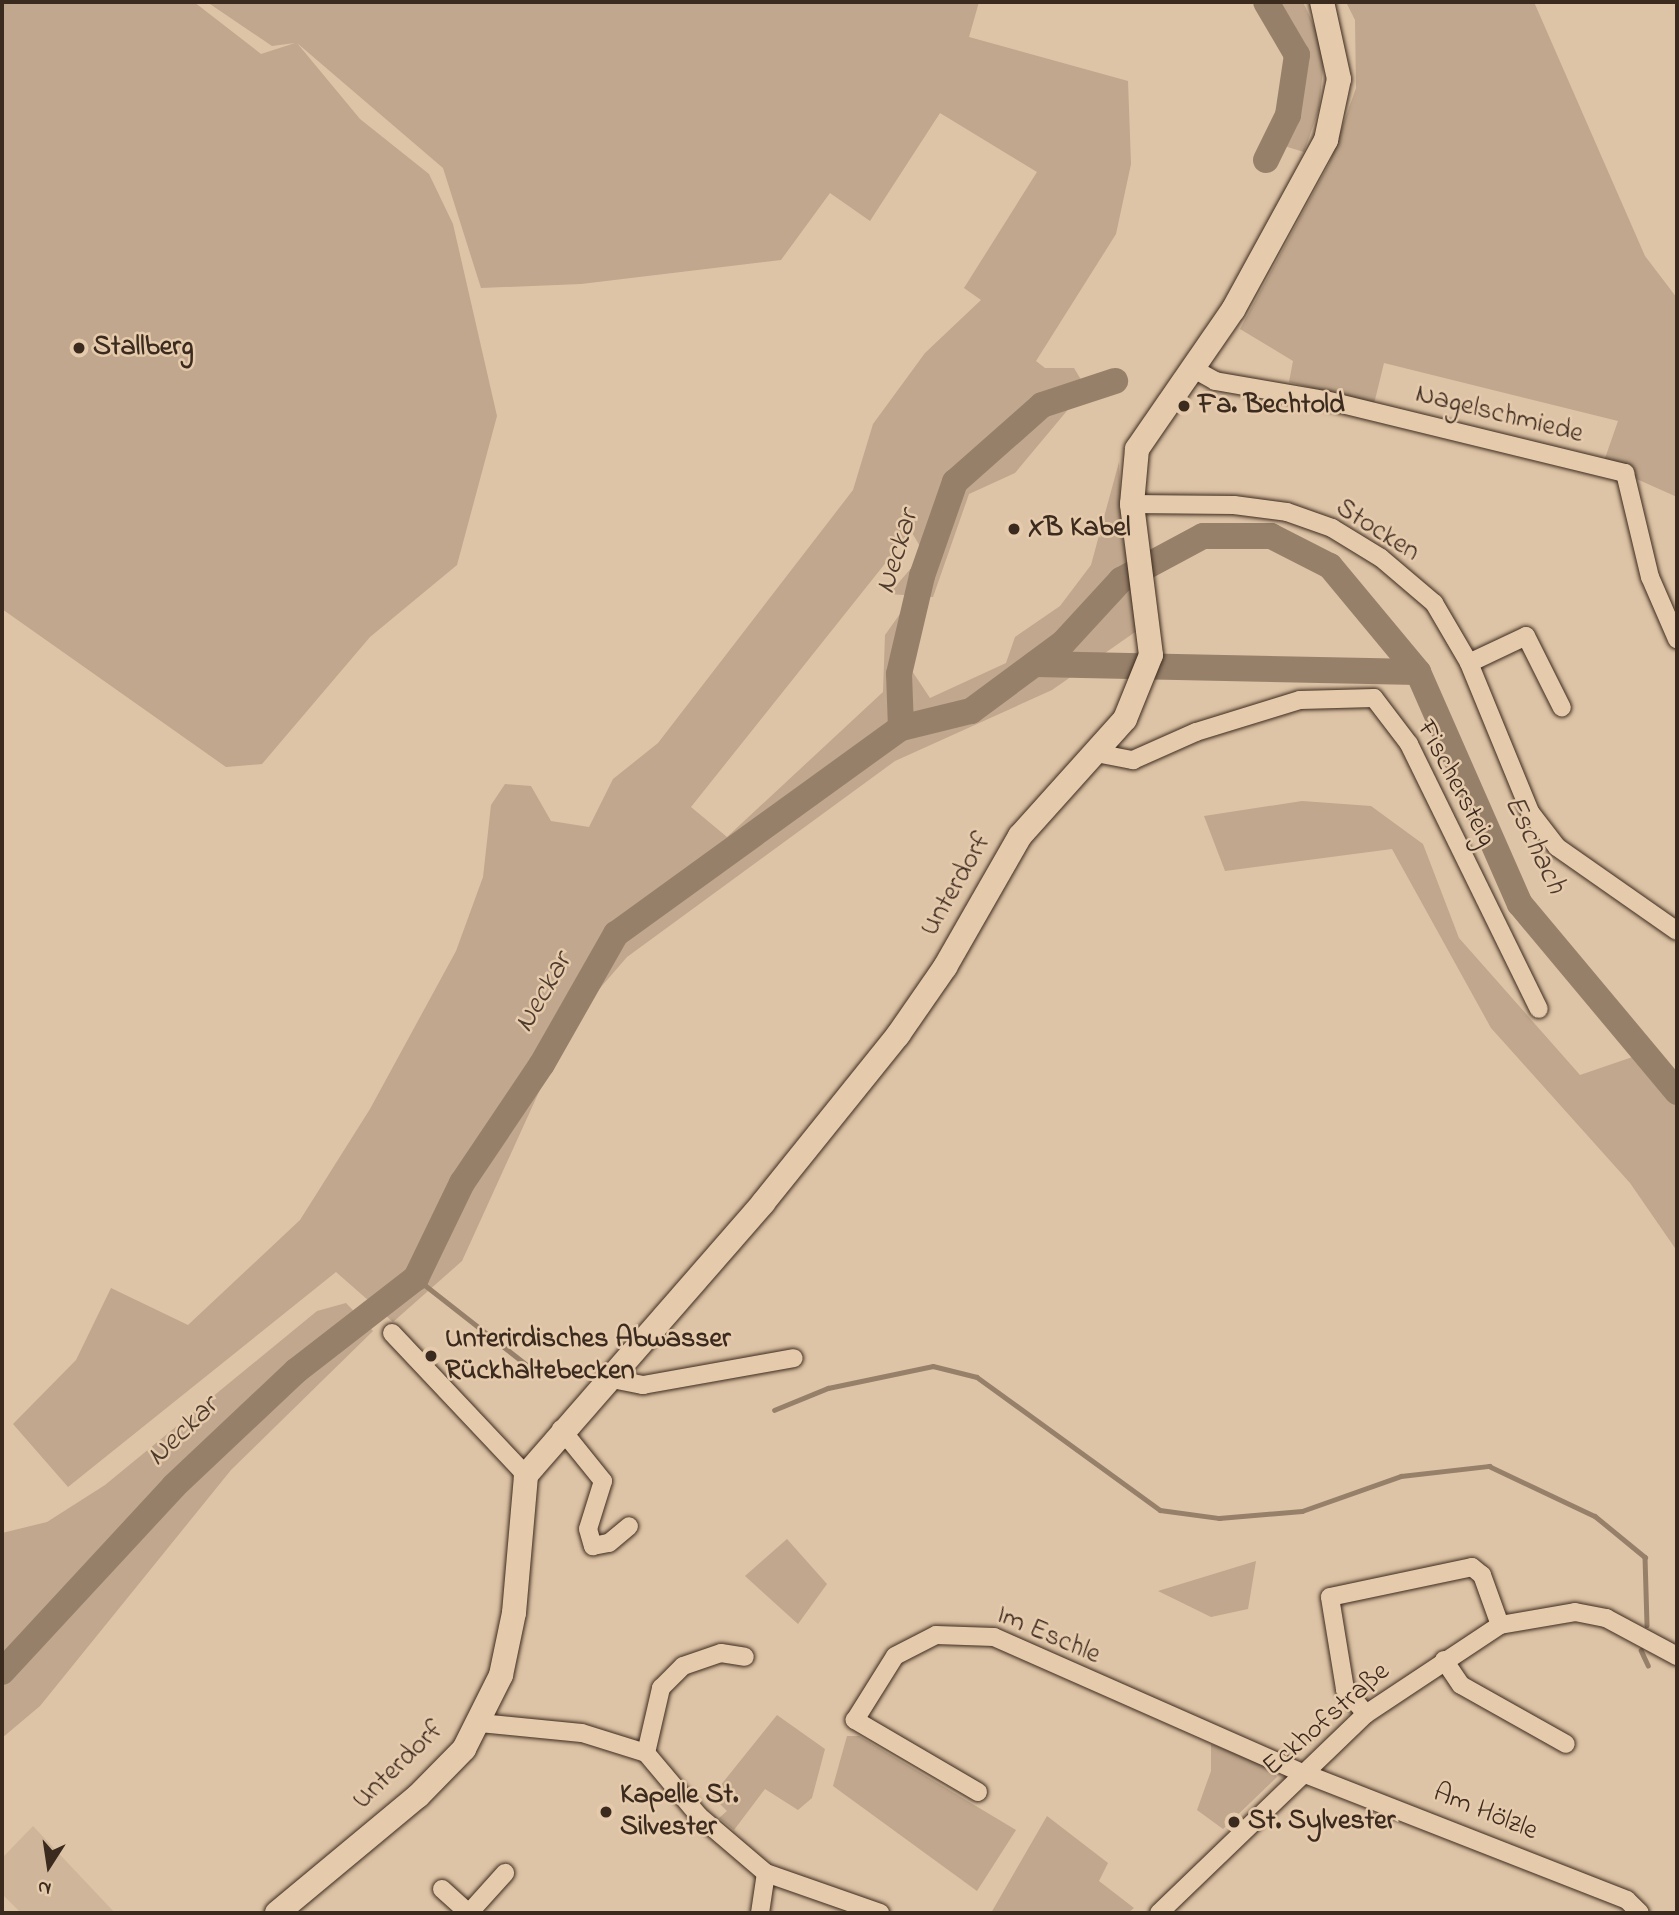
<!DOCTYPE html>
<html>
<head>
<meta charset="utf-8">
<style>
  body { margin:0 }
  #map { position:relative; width:1679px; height:1915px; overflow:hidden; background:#dec4a6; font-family:"Indie Flower",sans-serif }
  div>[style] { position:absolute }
  .built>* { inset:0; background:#cfb69a }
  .green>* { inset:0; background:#c0a78d }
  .stream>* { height:4.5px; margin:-2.25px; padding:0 2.25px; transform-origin:2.25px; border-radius:2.25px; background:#97806a }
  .river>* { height:26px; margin:-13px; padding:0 13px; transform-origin:13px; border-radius:13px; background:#97806a }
  .roads { filter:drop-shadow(0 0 2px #3b2a1e) drop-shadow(0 0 2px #3b2a1e) }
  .street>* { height:18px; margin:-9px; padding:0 9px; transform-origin:9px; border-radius:9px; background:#e5caac }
  .secondary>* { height:24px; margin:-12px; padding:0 12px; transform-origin:12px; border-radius:12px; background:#e5caac }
  .dots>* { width:19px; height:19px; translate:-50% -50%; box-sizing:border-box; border:4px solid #e5caac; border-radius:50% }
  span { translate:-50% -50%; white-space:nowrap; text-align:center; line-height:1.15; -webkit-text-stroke:5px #e5caac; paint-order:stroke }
  .poi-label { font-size:28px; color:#3b2a1e; font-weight:700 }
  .left { translate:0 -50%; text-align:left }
  .street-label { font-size:28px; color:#3b2a1e }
  .water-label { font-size:30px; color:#4d3b2d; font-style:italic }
  .frame { position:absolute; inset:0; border:4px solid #3b2a1e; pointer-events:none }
  .north { position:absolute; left:14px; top:1831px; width:70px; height:70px; -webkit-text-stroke:5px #e5caac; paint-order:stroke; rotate:192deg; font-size:19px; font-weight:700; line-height:28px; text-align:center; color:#3b2a1e }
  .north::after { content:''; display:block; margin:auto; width:24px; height:32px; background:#3b2a1e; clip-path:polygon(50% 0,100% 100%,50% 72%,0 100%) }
</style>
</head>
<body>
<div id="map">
  <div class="built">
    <div style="clip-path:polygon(33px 1826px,115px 1913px,21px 1913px,2px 1894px,2px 1858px)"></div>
  </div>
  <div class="green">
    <div style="clip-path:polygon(2px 2px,194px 2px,261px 54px,295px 43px,272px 46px,207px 2px,979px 2px,969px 37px,1128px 81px,1131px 164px,1116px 234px,1036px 361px,1045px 368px,1074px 368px,1086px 388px,1015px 473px,969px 494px,933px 597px,889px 594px,924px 553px,911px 531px,691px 807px,727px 837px,883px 692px,885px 635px,902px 611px,924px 615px,910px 668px,930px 698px,1006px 663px,1015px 637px,1060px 606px,1091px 565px,1119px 462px,1122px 531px,1138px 630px,1052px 690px,895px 761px,627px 957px,588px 1002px,543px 1083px,462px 1261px,393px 1322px,336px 1272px,68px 1487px,13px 1424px,76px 1360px,111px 1288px,188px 1325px,300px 1220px,370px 1109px,456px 951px,483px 877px,491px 805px,505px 784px,531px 786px,551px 821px,589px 827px,613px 779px,658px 743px,853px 490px,873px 424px,925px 353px,981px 300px,964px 288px,1037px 172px,940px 113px,870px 221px,830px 193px,781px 260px,581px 284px,481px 288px,443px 168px,297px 43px,360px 119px,429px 174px,453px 224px,497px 416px,457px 565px,370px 637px,262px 764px,226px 767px,2px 609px)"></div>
    <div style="clip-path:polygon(1254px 2px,1303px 2px,1325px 49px,1319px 109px,1304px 152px,1271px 142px,1295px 62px,1278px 22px)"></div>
    <div style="clip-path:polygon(1346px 2px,1534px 2px,1645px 256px,1677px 298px,1677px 497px,1603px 464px,1618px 421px,1384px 363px,1374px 404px,1289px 382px,1293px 361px,1240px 329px,1329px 164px,1356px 88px,1355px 20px)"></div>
    <div style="clip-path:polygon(1302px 801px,1371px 806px,1423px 844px,1459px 938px,1580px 1075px,1650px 1051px,1677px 1076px,1677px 1251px,1630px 1183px,1491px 1028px,1392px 849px,1225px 871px,1204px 816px)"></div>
    <div style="clip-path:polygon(346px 1303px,373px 1331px,231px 1470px,40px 1706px,2px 1738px,2px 1533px,47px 1522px,105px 1485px,317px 1311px)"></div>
    <div style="clip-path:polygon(787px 1539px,827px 1584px,798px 1624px,745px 1576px)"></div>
    <div style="clip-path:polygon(1256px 1561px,1248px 1609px,1211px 1617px,1158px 1591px)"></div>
    <div style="clip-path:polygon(777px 1715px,825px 1749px,812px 1798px,798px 1810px,765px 1789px,734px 1830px,719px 1818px,727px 1811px,712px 1796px)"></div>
    <div style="clip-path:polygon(847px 1736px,859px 1736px,1016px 1830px,977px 1891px,833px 1786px)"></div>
    <div style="clip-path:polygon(1211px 1744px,1269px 1767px,1277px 1777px,1223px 1829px,1197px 1810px,1211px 1771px)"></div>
    <div style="clip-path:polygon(1047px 1816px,1108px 1863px,1099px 1881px,1134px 1908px,1128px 1913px,991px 1913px)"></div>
  </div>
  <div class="stream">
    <div style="left:416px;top:1278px;width:152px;rotate:38.1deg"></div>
    <div style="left:774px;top:1410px;width:58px;rotate:-22.2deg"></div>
    <div style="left:828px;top:1388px;width:107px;rotate:-11.8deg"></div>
    <div style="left:933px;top:1366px;width:45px;rotate:14deg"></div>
    <div style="left:977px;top:1377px;width:226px;rotate:36deg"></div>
    <div style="left:1160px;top:1510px;width:60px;rotate:7.7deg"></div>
    <div style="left:1219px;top:1518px;width:83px;rotate:-4.8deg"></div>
    <div style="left:1302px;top:1511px;width:105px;rotate:-19.5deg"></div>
    <div style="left:1401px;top:1476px;width:89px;rotate:-6.5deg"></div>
    <div style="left:1489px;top:1466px;width:117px;rotate:25.3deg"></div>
    <div style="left:1595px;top:1516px;width:65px;rotate:39.4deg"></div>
    <div style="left:1645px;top:1557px;width:68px;rotate:88.3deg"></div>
    <div style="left:1641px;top:1650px;width:17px;rotate:65deg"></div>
  </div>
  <div class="river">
    <div style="left:1266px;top:160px;width:50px;rotate:-63.9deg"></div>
    <div style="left:1288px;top:115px;width:61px;rotate:-81.5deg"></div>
    <div style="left:1297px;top:55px;width:61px;rotate:-120.3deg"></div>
    <div style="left:1035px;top:664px;width:383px;rotate:1.2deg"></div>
    <div style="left:901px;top:728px;width:72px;rotate:-13.7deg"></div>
    <div style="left:971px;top:711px;width:114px;rotate:-36.5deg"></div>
    <div style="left:1063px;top:643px;width:86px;rotate:-47.4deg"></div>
    <div style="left:1121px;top:580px;width:93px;rotate:-28.2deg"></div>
    <div style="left:1203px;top:536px;width:68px"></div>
    <div style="left:1271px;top:536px;width:66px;rotate:27deg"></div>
    <div style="left:1330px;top:566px;width:138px;rotate:50.3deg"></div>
    <div style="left:1418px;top:672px;width:253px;rotate:66.3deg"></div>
    <div style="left:1520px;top:904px;width:245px;rotate:50.1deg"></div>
    <div style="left:2px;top:1672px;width:253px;rotate:-47.2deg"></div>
    <div style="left:174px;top:1486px;width:168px;rotate:-43.3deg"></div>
    <div style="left:296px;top:1371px;width:152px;rotate:-37.8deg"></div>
    <div style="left:416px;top:1278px;width:106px;rotate:-64.2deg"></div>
    <div style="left:462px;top:1183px;width:143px;rotate:-56.1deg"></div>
    <div style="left:542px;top:1064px;width:150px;rotate:-60.4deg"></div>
    <div style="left:616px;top:934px;width:352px;rotate:-35.9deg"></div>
    <div style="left:901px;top:728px;width:54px;rotate:-92.1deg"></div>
    <div style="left:899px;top:674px;width:101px;rotate:-76.8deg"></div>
    <div style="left:922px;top:576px;width:100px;rotate:-70.7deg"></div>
    <div style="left:955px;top:482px;width:116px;rotate:-41.5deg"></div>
    <div style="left:1042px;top:405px;width:77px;rotate:-18.2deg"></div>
  </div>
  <div class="roads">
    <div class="street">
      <div style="left:1192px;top:368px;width:26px;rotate:29deg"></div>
      <div style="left:1215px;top:381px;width:112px;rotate:9.8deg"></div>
      <div style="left:1325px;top:400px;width:309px;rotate:13.7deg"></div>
      <div style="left:1625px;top:473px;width:107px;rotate:76.5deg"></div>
      <div style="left:1650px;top:577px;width:68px;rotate:66.5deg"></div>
      <div style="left:1132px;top:504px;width:102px;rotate:0.6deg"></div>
      <div style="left:1234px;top:505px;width:53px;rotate:7.5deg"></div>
      <div style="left:1287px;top:512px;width:48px;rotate:19.6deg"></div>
      <div style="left:1332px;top:528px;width:57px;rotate:31.5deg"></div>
      <div style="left:1381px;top:558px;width:70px;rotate:40.3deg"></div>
      <div style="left:1434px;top:603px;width:69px;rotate:59.7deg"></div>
      <div style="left:1469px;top:663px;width:63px;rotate:-25.3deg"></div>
      <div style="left:1526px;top:636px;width:80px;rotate:63.4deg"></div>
      <div style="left:1469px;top:663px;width:161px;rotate:67.7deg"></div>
      <div style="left:1530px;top:812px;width:44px;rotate:52.4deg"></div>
      <div style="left:1557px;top:847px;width:146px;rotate:35deg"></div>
      <div style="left:1096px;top:753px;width:38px;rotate:11deg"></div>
      <div style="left:1133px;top:760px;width:69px;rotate:-24deg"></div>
      <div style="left:1196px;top:732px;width:109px;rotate:-17.1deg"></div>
      <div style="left:1300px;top:700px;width:74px;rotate:-1.5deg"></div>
      <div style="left:1374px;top:698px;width:58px;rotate:52.7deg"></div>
      <div style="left:1409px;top:744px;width:295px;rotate:63.9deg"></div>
      <div style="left:392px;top:1333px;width:195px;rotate:46.7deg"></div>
      <div style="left:607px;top:1378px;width:37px;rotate:11deg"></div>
      <div style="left:643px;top:1385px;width:153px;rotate:-10.1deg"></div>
      <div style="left:561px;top:1429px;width:67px;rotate:51.1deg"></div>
      <div style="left:603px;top:1481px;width:50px;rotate:107.4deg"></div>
      <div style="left:588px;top:1529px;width:18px;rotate:74deg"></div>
      <div style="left:593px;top:1546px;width:16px;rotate:-11deg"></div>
      <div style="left:609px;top:1543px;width:26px;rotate:-40deg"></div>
      <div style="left:1444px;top:1660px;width:30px;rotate:56deg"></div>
      <div style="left:1461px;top:1685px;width:120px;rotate:29.3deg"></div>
      <div style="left:1366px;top:1714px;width:33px;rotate:-130deg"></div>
      <div style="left:1345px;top:1689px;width:93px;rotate:-99.3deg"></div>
      <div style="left:1330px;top:1597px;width:145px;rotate:-11.9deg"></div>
      <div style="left:1472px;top:1567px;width:13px;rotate:39deg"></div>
      <div style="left:1482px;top:1575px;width:53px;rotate:70.2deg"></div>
      <div style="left:480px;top:1723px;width:102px;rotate:5.6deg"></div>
      <div style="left:582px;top:1733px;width:67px;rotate:17.4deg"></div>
      <div style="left:646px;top:1753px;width:82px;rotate:49.9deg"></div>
      <div style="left:699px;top:1816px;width:88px;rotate:40.4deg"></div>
      <div style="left:766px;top:1873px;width:121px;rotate:19.3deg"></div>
      <div style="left:646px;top:1753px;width:67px;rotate:-77deg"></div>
      <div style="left:661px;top:1688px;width:31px;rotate:-45deg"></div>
      <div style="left:683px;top:1666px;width:40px;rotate:-18.9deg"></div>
      <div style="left:721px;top:1653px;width:24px;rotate:9deg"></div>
      <div style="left:978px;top:1792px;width:143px;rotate:-149.7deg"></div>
      <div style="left:855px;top:1720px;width:75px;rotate:-58deg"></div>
      <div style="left:895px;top:1656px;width:46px;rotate:-27.1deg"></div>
      <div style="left:936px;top:1635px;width:58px;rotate:2deg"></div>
      <div style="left:994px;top:1637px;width:338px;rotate:23.8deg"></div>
      <div style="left:1303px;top:1773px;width:348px;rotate:21.4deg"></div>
      <div style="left:1627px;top:1900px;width:18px;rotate:45deg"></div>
      <div style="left:442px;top:1889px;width:36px;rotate:42deg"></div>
      <div style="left:469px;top:1913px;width:54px;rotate:-48deg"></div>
      <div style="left:760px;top:1913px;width:40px;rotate:-81.5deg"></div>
      <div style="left:1159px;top:1913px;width:287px;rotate:-43.9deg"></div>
      <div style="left:1366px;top:1714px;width:161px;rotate:-33.6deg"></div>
      <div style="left:1500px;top:1625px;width:76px;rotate:-9.8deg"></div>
      <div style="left:1575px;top:1612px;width:32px;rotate:11deg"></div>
      <div style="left:1606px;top:1618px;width:81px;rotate:28.2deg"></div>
    </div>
    <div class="secondary">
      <div style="left:277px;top:1913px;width:183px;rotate:-39.7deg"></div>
      <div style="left:418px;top:1796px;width:66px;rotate:-45.6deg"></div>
      <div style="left:464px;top:1749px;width:83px;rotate:-63.4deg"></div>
      <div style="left:501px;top:1675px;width:63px;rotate:-78.2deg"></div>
      <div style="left:514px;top:1613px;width:139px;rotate:-85deg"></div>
      <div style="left:526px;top:1475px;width:361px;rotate:-48.9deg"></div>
      <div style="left:763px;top:1203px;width:216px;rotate:-51.2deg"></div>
      <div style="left:898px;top:1035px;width:83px;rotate:-55.3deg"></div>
      <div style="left:945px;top:967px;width:151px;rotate:-60.2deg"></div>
      <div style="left:1020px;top:836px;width:157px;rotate:-48.1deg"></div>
      <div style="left:1125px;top:719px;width:69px;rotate:-67.9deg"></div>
      <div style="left:1151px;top:655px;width:152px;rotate:-97.2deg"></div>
      <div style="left:1132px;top:504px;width:55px;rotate:-84.8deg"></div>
      <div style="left:1137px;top:449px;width:169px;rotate:-55.4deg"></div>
      <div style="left:1233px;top:310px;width:194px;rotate:-61.3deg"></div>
      <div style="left:1326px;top:140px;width:62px;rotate:-78deg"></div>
      <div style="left:1339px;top:79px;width:79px;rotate:-102.4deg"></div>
    </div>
  </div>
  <div class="dots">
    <div style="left:79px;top:348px;background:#3b2a1e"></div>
    <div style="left:1184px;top:406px;background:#3b2a1e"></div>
    <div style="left:1014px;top:529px;background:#3b2a1e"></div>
    <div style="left:431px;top:1356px;background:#3b2a1e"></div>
    <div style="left:606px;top:1812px;background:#3b2a1e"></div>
    <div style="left:1234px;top:1822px;background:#3b2a1e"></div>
  </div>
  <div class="poi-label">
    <span class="left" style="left:93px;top:348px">Stallberg</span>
    <span class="left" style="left:1198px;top:406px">Fa. Bechtold</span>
    <span class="left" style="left:1028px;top:529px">XB Kabel</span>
    <span class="left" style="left:445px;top:1356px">Unterirdisches Abwasser<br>Rückhaltebecken</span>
    <span class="left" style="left:620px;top:1812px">Kapelle St.<br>Silvester</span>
    <span class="left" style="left:1248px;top:1822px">St. Sylvester</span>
  </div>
  <div class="street-label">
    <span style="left:1499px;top:415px;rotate:14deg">Nagelschmiede</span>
    <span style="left:1377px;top:531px;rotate:32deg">Stocken</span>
    <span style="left:1455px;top:784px;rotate:62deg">Fischersteig</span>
    <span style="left:957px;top:885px;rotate:-60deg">Unterdorf</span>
    <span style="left:1048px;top:1636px;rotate:23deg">Im Eschle</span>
    <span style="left:1327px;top:1720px;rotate:-41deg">Eckhofstraße</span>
    <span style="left:399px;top:1766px;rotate:-44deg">Unterdorf</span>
    <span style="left:1485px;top:1813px;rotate:22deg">Am Hölzle</span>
  </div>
  <div class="water-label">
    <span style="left:898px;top:552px;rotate:-73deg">Neckar</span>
    <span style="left:1534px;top:845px;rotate:64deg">Eschach</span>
    <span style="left:544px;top:993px;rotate:-60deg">Neckar</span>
    <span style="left:183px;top:1432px;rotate:-44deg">Neckar</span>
  </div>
  <div class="frame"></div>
  <div class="north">N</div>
</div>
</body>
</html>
